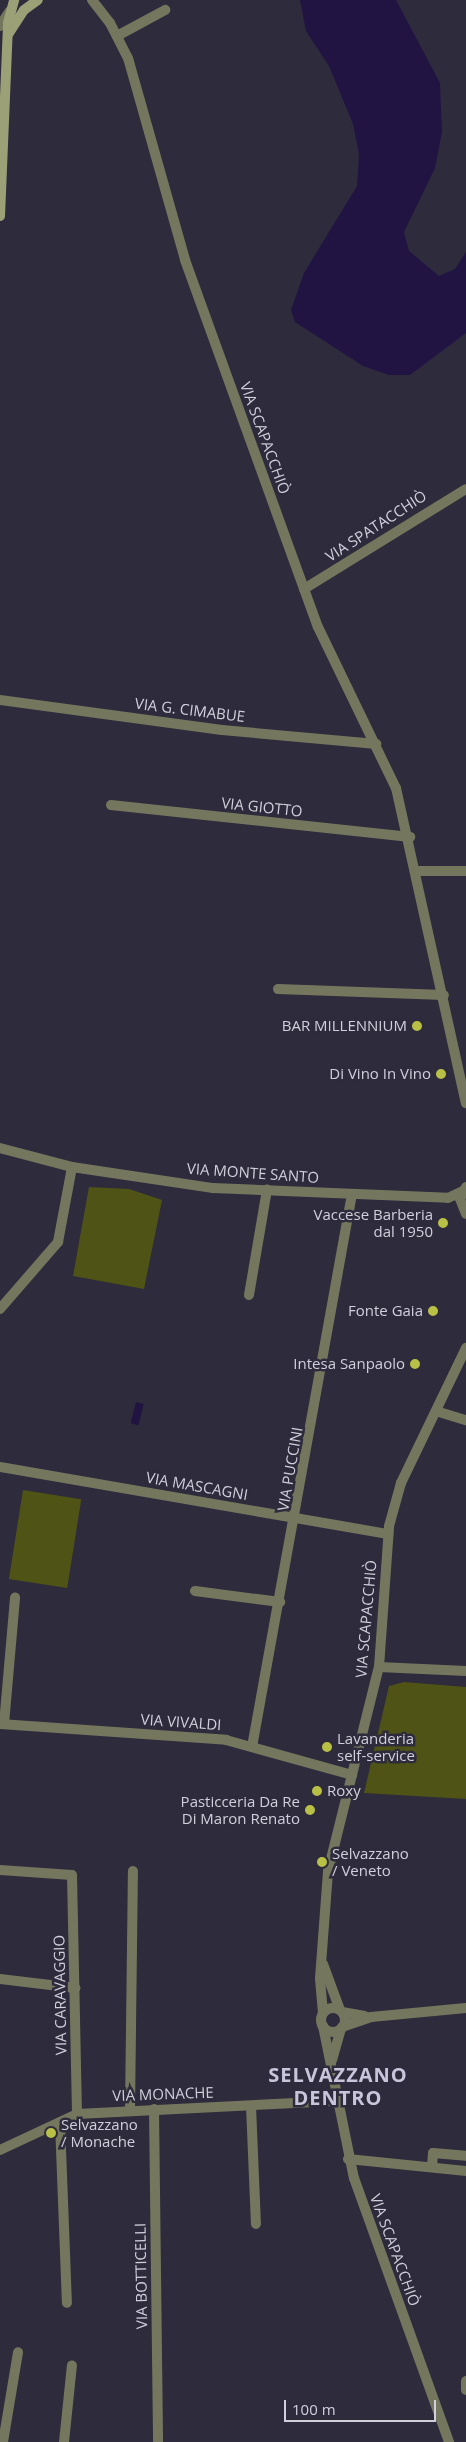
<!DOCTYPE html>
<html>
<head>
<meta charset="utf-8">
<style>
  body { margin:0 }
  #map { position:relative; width:466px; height:2442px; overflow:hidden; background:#2e2b3c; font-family:"Open Sans",sans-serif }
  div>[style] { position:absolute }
  .green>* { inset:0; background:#4f5316; transform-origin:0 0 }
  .water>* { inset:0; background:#211443; transform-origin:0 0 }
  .minor>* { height:10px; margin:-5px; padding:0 5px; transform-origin:5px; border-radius:5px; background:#74775e }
  .tertiary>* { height:10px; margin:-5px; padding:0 5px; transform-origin:5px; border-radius:5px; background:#74775e }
  .tertiary>.ring { margin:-5px; padding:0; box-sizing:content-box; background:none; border:10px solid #74775e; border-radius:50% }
  .secondary>* { height:10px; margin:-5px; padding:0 5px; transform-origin:5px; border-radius:5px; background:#9ba077 }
  .dots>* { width:14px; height:14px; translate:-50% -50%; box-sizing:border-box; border:2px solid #2e2b3c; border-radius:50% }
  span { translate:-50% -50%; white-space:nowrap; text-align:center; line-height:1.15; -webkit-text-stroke:5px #2e2b3c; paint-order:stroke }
  .street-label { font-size:15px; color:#d1cfdb }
  .poi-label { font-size:15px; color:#d1cfdb }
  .right { translate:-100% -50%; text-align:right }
  .left { translate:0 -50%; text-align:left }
  .district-label { font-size:20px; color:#c8c5da; font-weight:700; letter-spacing:1px }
  .scale { position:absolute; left:284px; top:2400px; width:152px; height:22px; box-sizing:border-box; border:2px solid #d1cfdb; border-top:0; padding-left:6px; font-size:15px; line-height:18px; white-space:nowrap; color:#d1cfdb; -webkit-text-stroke:4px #2e2b3c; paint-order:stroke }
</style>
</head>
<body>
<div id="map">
  <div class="green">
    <div style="clip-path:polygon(89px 1187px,129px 1189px,162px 1200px,144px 1289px,73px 1276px)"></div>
    <div style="left:23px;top:1490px;width:59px;height:90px;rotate:9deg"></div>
    <div style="clip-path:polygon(404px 1682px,466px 1687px,466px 1799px,364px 1793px,389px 1686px)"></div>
  </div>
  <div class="water">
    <div style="clip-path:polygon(300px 0,396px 0,440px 83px,442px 132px,435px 168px,404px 232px,409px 251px,439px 276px,455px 269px,466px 252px,466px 333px,410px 375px,389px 375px,363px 366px,295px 322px,291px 310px,304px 273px,357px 186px,359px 154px,353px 124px,329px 66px,306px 31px)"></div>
    <div style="left:136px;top:1402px;width:8px;height:22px;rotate:14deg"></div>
  </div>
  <div class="minor">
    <div style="left:117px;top:36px;width:55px;rotate:-28.4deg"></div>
    <div style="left:304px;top:589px;width:190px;rotate:-31.7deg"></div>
    <div style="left:0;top:700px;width:224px;rotate:7.7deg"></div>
    <div style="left:222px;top:730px;width:155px;rotate:5.2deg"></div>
    <div style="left:111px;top:805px;width:301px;rotate:6.1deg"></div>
    <div style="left:417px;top:871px;width:49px"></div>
    <div style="left:278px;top:989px;width:166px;rotate:2.1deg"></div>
    <div style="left:0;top:1148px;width:74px;rotate:14.8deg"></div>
    <div style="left:72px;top:1167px;width:143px;rotate:8.5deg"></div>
    <div style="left:213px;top:1188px;width:235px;rotate:2.4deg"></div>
    <div style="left:448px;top:1198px;width:17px;rotate:-25deg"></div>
    <div style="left:249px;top:1295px;width:107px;rotate:-80.3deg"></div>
    <div style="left:0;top:1309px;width:89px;rotate:-49.1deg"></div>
    <div style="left:58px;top:1242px;width:76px;rotate:-79.4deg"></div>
    <div style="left:439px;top:1412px;width:28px;rotate:17deg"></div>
    <div style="left:0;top:1467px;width:394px;rotate:9.8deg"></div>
    <div style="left:195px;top:1591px;width:86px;rotate:7.4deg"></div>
    <div style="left:379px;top:1667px;width:87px;rotate:2.6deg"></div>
    <div style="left:0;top:1724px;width:227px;rotate:4deg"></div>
    <div style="left:226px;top:1740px;width:131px;rotate:15.5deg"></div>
    <div style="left:4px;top:1724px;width:127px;rotate:-85deg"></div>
    <div style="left:252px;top:1747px;width:562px;rotate:-79.75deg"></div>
    <div style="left:0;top:1870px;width:72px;rotate:4deg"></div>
    <div style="left:72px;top:1875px;width:239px;rotate:88.8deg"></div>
    <div style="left:0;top:1979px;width:76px;rotate:6.8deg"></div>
    <div style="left:342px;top:2012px;width:23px;rotate:10deg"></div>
    <div style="left:342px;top:2027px;width:31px;rotate:-19deg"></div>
    <div style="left:371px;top:2017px;width:95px;rotate:-5.4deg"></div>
    <div style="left:251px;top:2106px;width:118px;rotate:87.6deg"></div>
    <div style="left:154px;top:2109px;width:333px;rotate:89.3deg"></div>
    <div style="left:130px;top:2110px;width:239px;rotate:-89.3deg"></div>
    <div style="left:60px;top:2123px;width:180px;rotate:87.8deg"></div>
    <div style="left:0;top:2150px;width:85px;rotate:-25.1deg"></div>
    <div style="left:77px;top:2114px;width:258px;rotate:-2.9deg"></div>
    <div style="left:348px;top:2159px;width:119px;rotate:5.8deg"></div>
    <div style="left:432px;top:2167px;width:14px;rotate:-86deg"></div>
    <div style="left:433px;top:2153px;width:33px;rotate:5deg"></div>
    <div style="left:466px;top:2381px;width:9px;rotate:90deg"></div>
    <div style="left:3px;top:2442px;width:91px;rotate:-80.5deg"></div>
    <div style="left:64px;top:2442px;width:77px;rotate:-84.1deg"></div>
  </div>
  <div class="tertiary">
    <div style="left:92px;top:0;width:29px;rotate:52deg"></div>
    <div style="left:110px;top:23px;width:39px;rotate:63deg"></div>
    <div style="left:128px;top:58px;width:210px;rotate:74.2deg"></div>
    <div style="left:185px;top:260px;width:390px;rotate:70.1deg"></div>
    <div style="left:318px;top:627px;width:179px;rotate:64.2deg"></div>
    <div style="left:396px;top:788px;width:323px;rotate:77.5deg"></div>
    <div style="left:0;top:26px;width:17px;rotate:-57deg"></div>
    <div style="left:466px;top:1187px;width:13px;rotate:117deg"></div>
    <div style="left:460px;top:1199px;width:16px;rotate:68deg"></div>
    <div style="left:323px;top:1964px;width:49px;rotate:69.7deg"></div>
    <div class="ring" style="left:321px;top:2008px;width:14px;height:14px"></div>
    <div style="left:323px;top:2013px;width:35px;rotate:-95deg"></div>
    <div style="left:320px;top:1978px;width:107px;rotate:-85.7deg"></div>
    <div style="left:328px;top:1871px;width:210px;rotate:-76deg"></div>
    <div style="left:379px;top:1667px;width:141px;rotate:-85.9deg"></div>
    <div style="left:389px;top:1526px;width:45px;rotate:-74.4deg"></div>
    <div style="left:401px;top:1483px;width:150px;rotate:-64.3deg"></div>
    <div style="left:323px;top:2026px;width:155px;rotate:78.5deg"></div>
    <div style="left:354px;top:2178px;width:281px;rotate:70.2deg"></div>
    <div style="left:332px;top:2060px;width:33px;rotate:-74deg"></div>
  </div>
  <div class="secondary">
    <div style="left:9px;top:33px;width:27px;rotate:-57deg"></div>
    <div style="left:24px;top:10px;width:17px;rotate:-36deg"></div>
    <div style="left:0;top:216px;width:193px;rotate:-87.6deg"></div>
    <div style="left:8px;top:23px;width:24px;rotate:-75deg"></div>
  </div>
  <div class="dots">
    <div style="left:417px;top:1026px;background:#b8c146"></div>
    <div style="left:441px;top:1074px;background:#b8c146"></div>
    <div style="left:443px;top:1223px;background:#b8c146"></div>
    <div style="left:433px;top:1311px;background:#b8c146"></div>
    <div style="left:415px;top:1364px;background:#b8c146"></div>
    <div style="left:327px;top:1747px;background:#b8c146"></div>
    <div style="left:317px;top:1791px;background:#b8c146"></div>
    <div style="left:310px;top:1810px;background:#b8c146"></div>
    <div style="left:322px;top:1862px;background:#b8c146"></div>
    <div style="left:51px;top:2133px;background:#b8c146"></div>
  </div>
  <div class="street-label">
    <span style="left:265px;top:438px;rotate:70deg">VIA SCAPACCHIÒ</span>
    <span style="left:376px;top:526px;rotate:-33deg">VIA SPATACCHIÒ</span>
    <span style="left:190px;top:710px;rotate:7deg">VIA G. CIMABUE</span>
    <span style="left:262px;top:807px;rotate:6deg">VIA GIOTTO</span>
    <span style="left:253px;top:1173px;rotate:4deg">VIA MONTE SANTO</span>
    <span style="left:290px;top:1469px;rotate:-80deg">VIA PUCCINI</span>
    <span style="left:197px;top:1486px;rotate:10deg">VIA MASCAGNI</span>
    <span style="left:366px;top:1619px;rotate:-85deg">VIA SCAPACCHIÒ</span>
    <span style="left:181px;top:1722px;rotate:4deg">VIA VIVALDI</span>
    <span style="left:60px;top:1995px;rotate:-91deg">VIA CARAVAGGIO</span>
    <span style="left:163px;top:2094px;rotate:-2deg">VIA MONACHE</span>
    <span style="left:395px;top:2250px;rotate:70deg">VIA SCAPACCHIÒ</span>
    <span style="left:141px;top:2276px;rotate:-91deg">VIA BOTTICELLI</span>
  </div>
  <div class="poi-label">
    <span class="right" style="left:407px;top:1026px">BAR MILLENNIUM</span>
    <span class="right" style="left:431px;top:1074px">Di Vino In Vino</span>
    <span class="right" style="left:433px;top:1223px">Vaccese Barberia<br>dal 1950</span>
    <span class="right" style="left:423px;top:1311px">Fonte Gaia</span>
    <span class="right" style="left:405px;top:1364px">Intesa Sanpaolo</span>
    <span class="left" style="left:337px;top:1747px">Lavanderia<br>self-service</span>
    <span class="left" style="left:327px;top:1791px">Roxy</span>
    <span class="right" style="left:300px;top:1810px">Pasticceria Da Re<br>Di Maron Renato</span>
    <span class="left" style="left:332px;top:1862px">Selvazzano<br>/ Veneto</span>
    <span class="left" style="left:61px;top:2133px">Selvazzano<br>/ Monache</span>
  </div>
  <div class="district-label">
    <span style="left:338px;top:2086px">SELVAZZANO<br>DENTRO</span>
  </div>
  <div class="scale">100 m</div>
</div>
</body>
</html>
